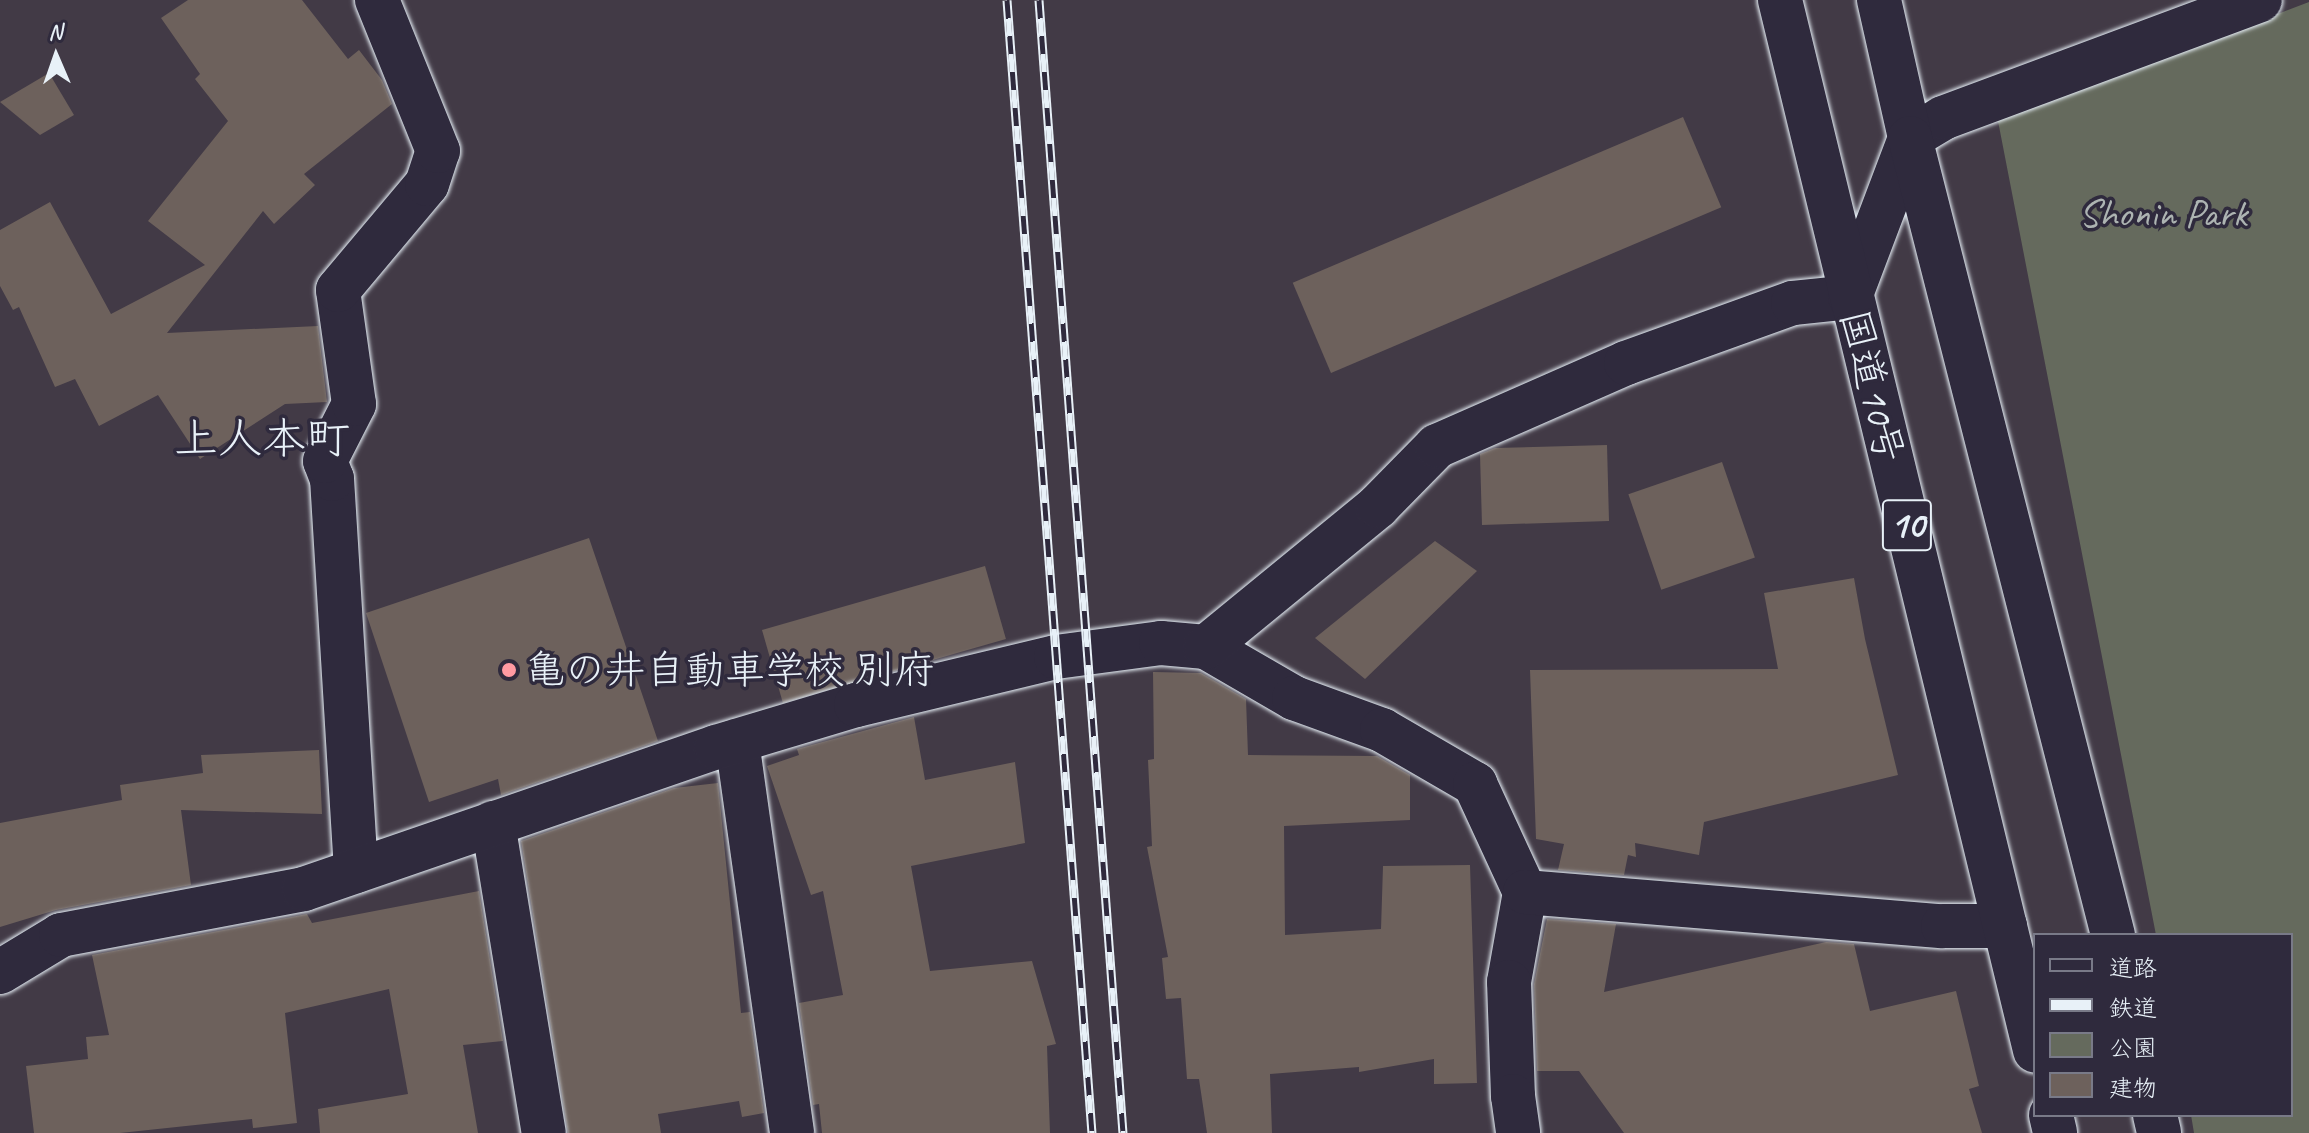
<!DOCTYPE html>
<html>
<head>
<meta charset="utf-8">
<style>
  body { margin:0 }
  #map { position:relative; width:2309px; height:1133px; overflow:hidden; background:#423a46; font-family:Caveat,"Klee One",sans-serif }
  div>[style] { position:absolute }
  .green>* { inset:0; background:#656a5d }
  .building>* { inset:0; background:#6d615c; transform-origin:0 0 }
  .roads { filter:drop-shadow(0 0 2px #e8f1f8) drop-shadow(0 0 2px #e8f1f8) }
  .street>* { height:44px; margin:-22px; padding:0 22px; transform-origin:22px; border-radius:22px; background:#2f2a3d }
  .highway>* { height:44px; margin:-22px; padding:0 22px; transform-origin:22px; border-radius:22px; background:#2f2a3d }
  .rail>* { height:9px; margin-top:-4.5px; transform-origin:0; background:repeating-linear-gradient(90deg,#2f2a3d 0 18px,#e8f1f8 0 36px); box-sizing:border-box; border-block:2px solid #e8f1f8 }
  .dots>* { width:22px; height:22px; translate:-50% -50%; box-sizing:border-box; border:4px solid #2f2a3d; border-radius:50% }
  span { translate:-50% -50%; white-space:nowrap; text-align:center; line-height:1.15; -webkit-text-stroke:7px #2f2a3d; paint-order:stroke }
  .shield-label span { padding:2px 6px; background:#2f2a3d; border:2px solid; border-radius:6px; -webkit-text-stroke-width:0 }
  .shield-label { font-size:38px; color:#e8f1f8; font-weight:700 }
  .park-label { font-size:40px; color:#adb4b2 }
  .street-label { font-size:40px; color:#e8f1f8 }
  .poi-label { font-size:40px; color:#e8f1f8 }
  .left { translate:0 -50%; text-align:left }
  .quarter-label { font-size:44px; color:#e8f1f8 }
  .legend { position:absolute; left:2033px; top:933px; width:260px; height:184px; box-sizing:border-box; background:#2f2a3d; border:2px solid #797a88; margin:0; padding:10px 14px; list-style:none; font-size:24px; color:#e8f1f8 }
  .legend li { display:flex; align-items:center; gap:16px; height:40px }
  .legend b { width:40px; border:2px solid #797a88 }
  .north { position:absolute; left:16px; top:16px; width:80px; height:80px; -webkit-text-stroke:6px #2f2a3d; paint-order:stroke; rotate:358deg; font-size:22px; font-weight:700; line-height:32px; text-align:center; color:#e8f1f8 }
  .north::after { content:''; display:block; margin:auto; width:28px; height:36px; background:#e8f1f8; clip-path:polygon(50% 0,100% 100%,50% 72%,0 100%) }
</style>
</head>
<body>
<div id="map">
  <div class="green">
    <div style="clip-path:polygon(2309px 2px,2309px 1133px,2194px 1133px,2191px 1115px,2291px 1115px,2291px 935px,2156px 935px,1998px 121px)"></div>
  </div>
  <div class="building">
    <div style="clip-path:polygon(188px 0,302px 0,348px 59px,359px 50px,382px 80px,392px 104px,304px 174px,315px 185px,274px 224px,263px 211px,167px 333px,318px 326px,327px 402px,285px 404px,200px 459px,158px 395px,99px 426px,75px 379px,55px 387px,19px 307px,13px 310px,0 286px,0 230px,50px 202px,111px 314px,205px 265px,148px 221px,228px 121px,195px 79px,200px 74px,161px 18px)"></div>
    <div style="clip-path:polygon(49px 73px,74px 115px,40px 135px,0 102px)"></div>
    <div style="left:1683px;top:117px;width:98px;height:424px;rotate:67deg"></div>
    <div style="clip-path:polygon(1607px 445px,1609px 521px,1482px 525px,1480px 454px,1495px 448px)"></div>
    <div style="left:1722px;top:462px;width:101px;height:99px;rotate:71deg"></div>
    <div style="clip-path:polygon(589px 538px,658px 741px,501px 795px,498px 779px,429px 802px,366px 613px)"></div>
    <div style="clip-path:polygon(1435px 541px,1477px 571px,1365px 679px,1315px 638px)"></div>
    <div style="left:985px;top:566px;width:76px;height:232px;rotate:74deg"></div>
    <div style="clip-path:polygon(1854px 578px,1865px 639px,1898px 775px,1704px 822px,1699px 855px,1635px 843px,1636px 857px,1628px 855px,1624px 875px,1558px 870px,1564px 844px,1536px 839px,1530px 670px,1778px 669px,1764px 593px)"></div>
    <div style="clip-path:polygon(1153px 672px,1201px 673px,1246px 699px,1248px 755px,1377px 756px,1410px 775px,1410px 820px,1284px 826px,1285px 935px,1381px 929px,1383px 866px,1470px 865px,1477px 1083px,1434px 1084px,1434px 1059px,1359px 1072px,1359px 1067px,1270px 1074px,1272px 1133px,1207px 1133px,1199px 1079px,1187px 1079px,1181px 998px,1166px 999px,1162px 958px,1168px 957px,1147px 847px,1152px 846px,1148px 760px,1154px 759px)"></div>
    <div style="clip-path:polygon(914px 717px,925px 780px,1015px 762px,1025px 843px,911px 866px,930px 971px,1032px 961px,1056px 1044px,1047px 1046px,1050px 1133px,822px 1133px,819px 1104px,813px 1105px,799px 1003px,843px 995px,823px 891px,811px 895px,767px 766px,799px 755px,797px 749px)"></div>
    <div style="clip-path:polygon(319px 750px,322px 814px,181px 810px,191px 885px,56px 910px,0 927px,0 823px,122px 800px,120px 785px,203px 773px,201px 755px)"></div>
    <div style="clip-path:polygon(718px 783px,741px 1013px,750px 1012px,764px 1113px,742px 1117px,739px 1101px,658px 1114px,661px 1133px,568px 1133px,521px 841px,674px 788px)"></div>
    <div style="clip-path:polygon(479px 891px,503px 1041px,463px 1045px,478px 1133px,320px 1133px,318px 1109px,408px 1094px,389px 989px,285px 1013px,297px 1123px,253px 1128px,252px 1119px,120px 1133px,34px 1133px,26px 1066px,88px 1059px,86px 1037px,109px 1035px,92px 955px,307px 914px,312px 923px)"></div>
    <div style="clip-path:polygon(1547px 919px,1616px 924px,1604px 992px,1826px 942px,1854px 944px,1870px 1011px,1956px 991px,1979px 1086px,1969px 1089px,1982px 1133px,1624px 1133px,1579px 1071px,1537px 1071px,1534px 984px)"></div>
  </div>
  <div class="roads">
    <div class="street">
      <div style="left:1206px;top:647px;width:102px;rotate:30.1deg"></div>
      <div style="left:1294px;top:698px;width:94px;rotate:20deg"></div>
      <div style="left:1382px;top:730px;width:108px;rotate:30.1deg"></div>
      <div style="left:1475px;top:784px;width:119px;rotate:65.2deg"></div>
      <div style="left:1525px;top:892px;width:91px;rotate:100.1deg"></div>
      <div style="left:1509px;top:982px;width:114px;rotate:88deg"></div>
      <div style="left:1513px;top:1096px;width:37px;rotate:82deg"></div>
      <div style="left:737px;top:741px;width:396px;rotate:82deg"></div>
      <div style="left:493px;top:823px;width:314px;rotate:80.7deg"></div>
      <div style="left:356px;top:871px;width:393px;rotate:-93.5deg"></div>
      <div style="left:332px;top:479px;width:19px;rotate:-111deg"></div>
      <div style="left:325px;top:461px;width:64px;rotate:-63deg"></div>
      <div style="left:354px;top:404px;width:115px;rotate:-98deg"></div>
      <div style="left:338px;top:290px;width:138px;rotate:-50deg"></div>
      <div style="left:427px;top:184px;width:35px;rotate:-72deg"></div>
      <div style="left:438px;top:151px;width:163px;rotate:-112deg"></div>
      <div style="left:1525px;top:892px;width:419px;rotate:4.7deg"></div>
      <div style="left:1943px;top:926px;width:62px"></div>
      <div style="left:0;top:972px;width:71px;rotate:-31.2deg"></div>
      <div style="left:61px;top:935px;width:247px;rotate:-10.7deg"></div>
      <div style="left:304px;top:889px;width:436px;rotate:-19deg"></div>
      <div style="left:716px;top:747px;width:146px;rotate:-16.7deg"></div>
      <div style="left:856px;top:705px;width:206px;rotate:-13.5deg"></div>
      <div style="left:1056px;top:657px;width:106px;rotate:-7.6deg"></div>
      <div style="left:1161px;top:643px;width:45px;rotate:5.1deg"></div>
      <div style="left:1206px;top:647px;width:222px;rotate:-39.3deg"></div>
      <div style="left:1378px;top:506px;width:84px;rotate:-45.5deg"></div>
      <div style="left:1437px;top:446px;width:206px;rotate:-23.7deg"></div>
      <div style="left:1626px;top:363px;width:177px;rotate:-19.8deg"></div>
      <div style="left:1793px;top:303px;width:57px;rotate:-6deg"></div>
      <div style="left:1850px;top:297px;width:170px;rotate:-69.3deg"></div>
      <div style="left:1910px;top:138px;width:39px;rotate:-31deg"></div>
      <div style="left:1943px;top:118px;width:338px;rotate:-20.4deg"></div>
    </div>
    <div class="highway">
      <div style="left:1780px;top:0;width:1081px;rotate:76.35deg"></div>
      <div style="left:1879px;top:0;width:141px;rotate:77.3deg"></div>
      <div style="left:1910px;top:138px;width:822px;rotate:75.71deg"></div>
      <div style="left:2051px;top:1115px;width:18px;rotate:77deg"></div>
      <div style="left:2155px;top:1115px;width:18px;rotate:77deg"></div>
    </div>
  </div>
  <div class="rail">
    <div style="left:1007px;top:0;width:1136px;rotate:85.71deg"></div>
    <div style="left:1039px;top:0;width:1136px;rotate:85.76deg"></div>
  </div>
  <div class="dots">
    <div style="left:509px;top:670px;background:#ff9aa2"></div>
  </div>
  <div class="shield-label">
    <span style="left:1907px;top:525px">10</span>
  </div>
  <div class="park-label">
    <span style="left:2163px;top:213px">Shonin Park</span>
  </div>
  <div class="street-label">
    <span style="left:1872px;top:386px;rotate:76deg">国道10号</span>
  </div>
  <div class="poi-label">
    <span class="left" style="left:525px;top:670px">亀の井自動車学校 別府</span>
  </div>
  <div class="quarter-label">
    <span style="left:262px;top:439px">上人本町</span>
  </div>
  <ul class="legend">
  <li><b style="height:10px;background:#2f2a3d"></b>道路</li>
  <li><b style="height:10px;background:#e8f1f8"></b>鉄道</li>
  <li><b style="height:22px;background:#656a5d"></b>公園</li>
  <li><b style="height:22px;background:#6d615c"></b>建物</li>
  </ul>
  <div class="north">N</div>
</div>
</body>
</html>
